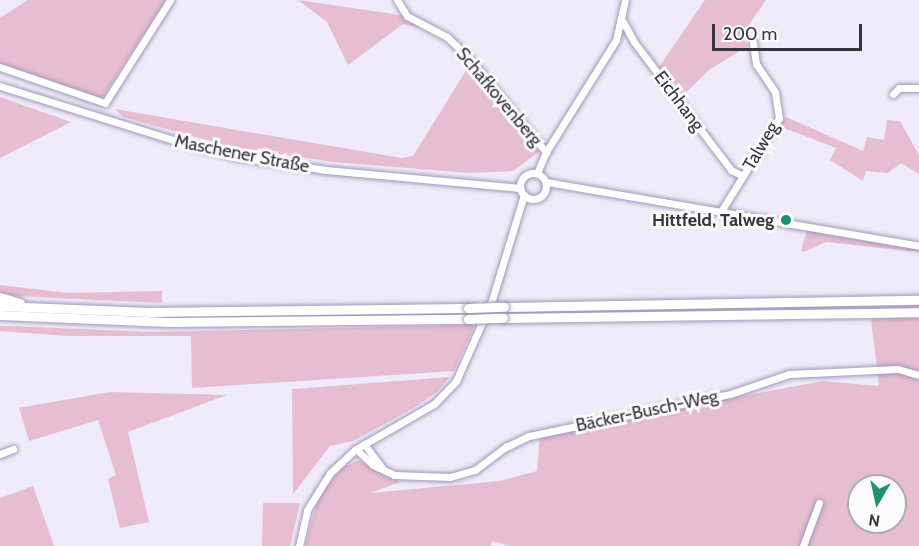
<!DOCTYPE html>
<html>
<head>
<meta charset="utf-8">
<style>
  body { margin:0 }
  #map { position:relative; width:919px; height:546px; overflow:hidden; background:#efebfa; font-family:Cabin,sans-serif }
  div>[style] { position:absolute }
  .green>* { inset:0; background:#e6bdd1 }
  .roads { filter:drop-shadow(0 0 2px #a198ba) drop-shadow(0 0 2px #a198ba) }
  .minor>* { height:7px; margin:-3.5px; padding:0 3.5px; transform-origin:3.5px; border-radius:3.5px; background:#fff }
  .minor>.ring { margin:-3.5px; padding:0; box-sizing:content-box; background:none; border:7px solid #fff; border-radius:50% }
  .highway>* { height:9px; margin:-4.5px; padding:0 4.5px; transform-origin:4.5px; border-radius:4.5px; background:#fff }
  .bridges { filter:drop-shadow(0 0 2px #a198ba) drop-shadow(0 0 2px #a198ba) }
  .highway-bridge>* { height:9px; margin:-4.5px; padding:0 4.5px; transform-origin:4.5px; border-radius:4.5px; background:#fff }
  .dots>* { width:16px; height:16px; translate:-50% -50%; box-sizing:border-box; border:3px solid #fbfbfb; border-radius:50% }
  span { translate:-50% -50%; white-space:nowrap; text-align:center; line-height:1.15; -webkit-text-stroke:6px #fbfbfb; paint-order:stroke }
  .street-label { font-size:18px; color:#363240 }
  .poi-label { font-size:18px; color:#363240; font-weight:700 }
  .right { translate:-100% -50%; text-align:right }
  .north { position:absolute; left:847px; top:474px; width:60px; height:60px; box-sizing:border-box; background:#fbfbfb; border:2px solid #acabb0; border-radius:50%; rotate:189deg; font-size:16px; font-weight:700; line-height:24px; text-align:center; color:#363240 }
  .north::after { content:''; display:block; margin:auto; width:21px; height:27px; background:#1d9072; clip-path:polygon(50% 0,100% 100%,50% 72%,0 100%) }
  .scale { position:absolute; left:712px; top:24px; width:150px; height:27px; box-sizing:border-box; border:3px solid #363240; border-top:0; padding-left:8px; font-size:18px; line-height:21px; white-space:nowrap; color:#363240; -webkit-text-stroke:4px #fbfbfb; paint-order:stroke }
</style>
</head>
<body>
<div id="map">
  <div class="green">
    <div style="clip-path:polygon(28px 0,166px 0,101px 100px,0 66px,0 18px)"></div>
    <div style="clip-path:polygon(298px 0,407px 16px,451px 35px,403px 24px,348px 65px,327px 22px)"></div>
    <div style="clip-path:polygon(705px 0,766px 0,741px 36px,748px 46px,709px 70px,678px 100px,659px 67px)"></div>
    <div style="clip-path:polygon(470px 64px,540px 151px,513px 171px,469px 173px,334px 162px,236px 148px,123px 117px,115px 109px,401px 158px,413px 156px)"></div>
    <div style="clip-path:polygon(0 97px,71px 122px,0 158px)"></div>
    <div style="clip-path:polygon(786px 117px,863px 151px,867px 137px,884px 140px,887px 120px,900px 121px,919px 155px,919px 174px,901px 163px,888px 173px,866px 171px,863px 181px,830px 160px,836px 148px,779px 126px)"></div>
    <div style="clip-path:polygon(808px 228px,919px 246px,919px 252px,826px 242px,804px 252px,801px 250px)"></div>
    <div style="clip-path:polygon(0 285px,68px 293px,162px 291px,162px 303px,15px 296px,0 293px)"></div>
    <div style="clip-path:polygon(evenodd,919px 317px,919px 546px,510px 546px,492px 541px,491px 546px,305px 546px,319px 495px,342px 468px,359px 460px,400px 482px,370px 493px,500px 481px,537px 471px,540px 434px,823px 381px,879px 386px,871px 318px,919px 317px,859px 486px,895px 486px,895px 522px,859px 522px,859px 486px)"></div>
    <div style="clip-path:polygon(475px 325px,454px 371px,192px 388px,191px 336px,68px 336px,0 331px,0 326px,9px 326px,151px 332px)"></div>
    <div style="clip-path:polygon(450px 377px,437px 392px,412px 409px,353px 441px,330px 446px,293px 494px,292px 389px)"></div>
    <div style="clip-path:polygon(109px 392px,227px 395px,128px 432px,149px 522px,120px 528px,108px 479px,116px 475px,98px 420px,29px 441px,19px 408px)"></div>
    <div style="clip-path:polygon(33px 486px,54px 546px,0 546px,0 498px)"></div>
    <div style="clip-path:polygon(263px 503px,300px 503px,290px 546px,262px 546px)"></div>
  </div>
  <div class="roads">
    <div class="minor">
      <div style="left:397px;top:0;width:19px;rotate:58deg"></div>
      <div style="left:407px;top:16px;width:45px;rotate:27.7deg"></div>
      <div style="left:447px;top:37px;width:30px;rotate:44deg"></div>
      <div style="left:469px;top:58px;width:122px;rotate:50.7deg"></div>
      <div style="left:622px;top:20px;width:25px;rotate:61deg"></div>
      <div style="left:634px;top:42px;width:161px;rotate:52.8deg"></div>
      <div style="left:731px;top:170px;width:13px;rotate:27deg"></div>
      <div style="left:0;top:67px;width:111px;rotate:18.9deg"></div>
      <div style="left:105px;top:103px;width:122px;rotate:-57.7deg"></div>
      <div style="left:0;top:86px;width:198px;rotate:17.3deg"></div>
      <div style="left:189px;top:145px;width:51px;rotate:13.5deg"></div>
      <div style="left:239px;top:157px;width:88px;rotate:8.5deg"></div>
      <div style="left:326px;top:170px;width:195px;rotate:5.3deg"></div>
      <div style="left:893px;top:94px;width:8px;rotate:-45deg"></div>
      <div style="left:899px;top:88px;width:20px"></div>
      <div class="ring" style="left:520px;top:173px;width:19px;height:19px"></div>
      <div style="left:537px;top:173px;width:23px;rotate:-67deg"></div>
      <div style="left:546px;top:152px;width:132px;rotate:-58deg"></div>
      <div style="left:616px;top:40px;width:41px;rotate:-77.3deg"></div>
      <div style="left:546px;top:182px;width:378px;rotate:9.7deg"></div>
      <div style="left:720px;top:213px;width:112px;rotate:-58.2deg"></div>
      <div style="left:779px;top:118px;width:26px;rotate:-99deg"></div>
      <div style="left:775px;top:92px;width:34px;rotate:-124deg"></div>
      <div style="left:756px;top:64px;width:22px;rotate:-98deg"></div>
      <div style="left:364px;top:444px;width:30px;rotate:53deg"></div>
      <div style="left:356px;top:449px;width:23px;rotate:43deg"></div>
      <div style="left:373px;top:465px;width:23px;rotate:25deg"></div>
      <div style="left:394px;top:475px;width:56px;rotate:2deg"></div>
      <div style="left:450px;top:477px;width:26px;rotate:-16deg"></div>
      <div style="left:475px;top:470px;width:39px;rotate:-37deg"></div>
      <div style="left:506px;top:447px;width:25px;rotate:-26deg"></div>
      <div style="left:529px;top:436px;width:205px;rotate:-11.8deg"></div>
      <div style="left:730px;top:394px;width:62px;rotate:-18.7deg"></div>
      <div style="left:789px;top:374px;width:109px;rotate:-2.6deg"></div>
      <div style="left:898px;top:369px;width:22px;rotate:16deg"></div>
      <div style="left:0;top:454px;width:14px;rotate:-21deg"></div>
      <div style="left:299px;top:546px;width:37px;rotate:-77deg"></div>
      <div style="left:307px;top:510px;width:44px;rotate:-58.1deg"></div>
      <div style="left:330px;top:473px;width:35px;rotate:-43deg"></div>
      <div style="left:356px;top:449px;width:90px;rotate:-30deg"></div>
      <div style="left:434px;top:404px;width:32px;rotate:-46deg"></div>
      <div style="left:456px;top:381px;width:89px;rotate:-66deg"></div>
      <div style="left:492px;top:300px;width:110px;rotate:-73.1deg"></div>
      <div style="left:803px;top:546px;width:46px;rotate:-69.6deg"></div>
    </div>
    <div class="highway">
      <div style="left:0;top:297px;width:21px;rotate:17deg"></div>
      <div style="left:0;top:306px;width:148px;rotate:2.3deg"></div>
      <div style="left:148px;top:312px;width:320px;rotate:-0.7deg"></div>
      <div style="left:504px;top:307px;width:415px;rotate:-1deg"></div>
      <div style="left:0;top:315px;width:168px;rotate:2.4deg"></div>
      <div style="left:168px;top:322px;width:300px;rotate:-0.6deg"></div>
      <div style="left:503px;top:318px;width:416px;rotate:-0.8deg"></div>
    </div>
  </div>
  <div class="bridges">
    <div class="highway-bridge">
      <div style="left:468px;top:308px;width:36px;rotate:-2deg"></div>
      <div style="left:468px;top:319px;width:35px;rotate:-2deg"></div>
    </div>
  </div>
  <div class="dots">
    <div style="left:786px;top:220px;background:#1d9072"></div>
  </div>
  <div class="street-label">
    <span style="left:499px;top:97px;rotate:50deg">Schafkovenberg</span>
    <span style="left:679px;top:101px;rotate:53deg">Eichhang</span>
    <span style="left:761px;top:146px;rotate:-60deg">Talweg</span>
    <span style="left:242px;top:154px;rotate:11deg">Maschener Straße</span>
    <span style="left:647px;top:411px;rotate:-12deg">Bäcker-Busch-Weg</span>
  </div>
  <div class="poi-label">
    <span class="right" style="left:774px;top:220px">Hittfeld, Talweg</span>
  </div>
  <div class="north">N</div>
  <div class="scale">200 m</div>
</div>
</body>
</html>
